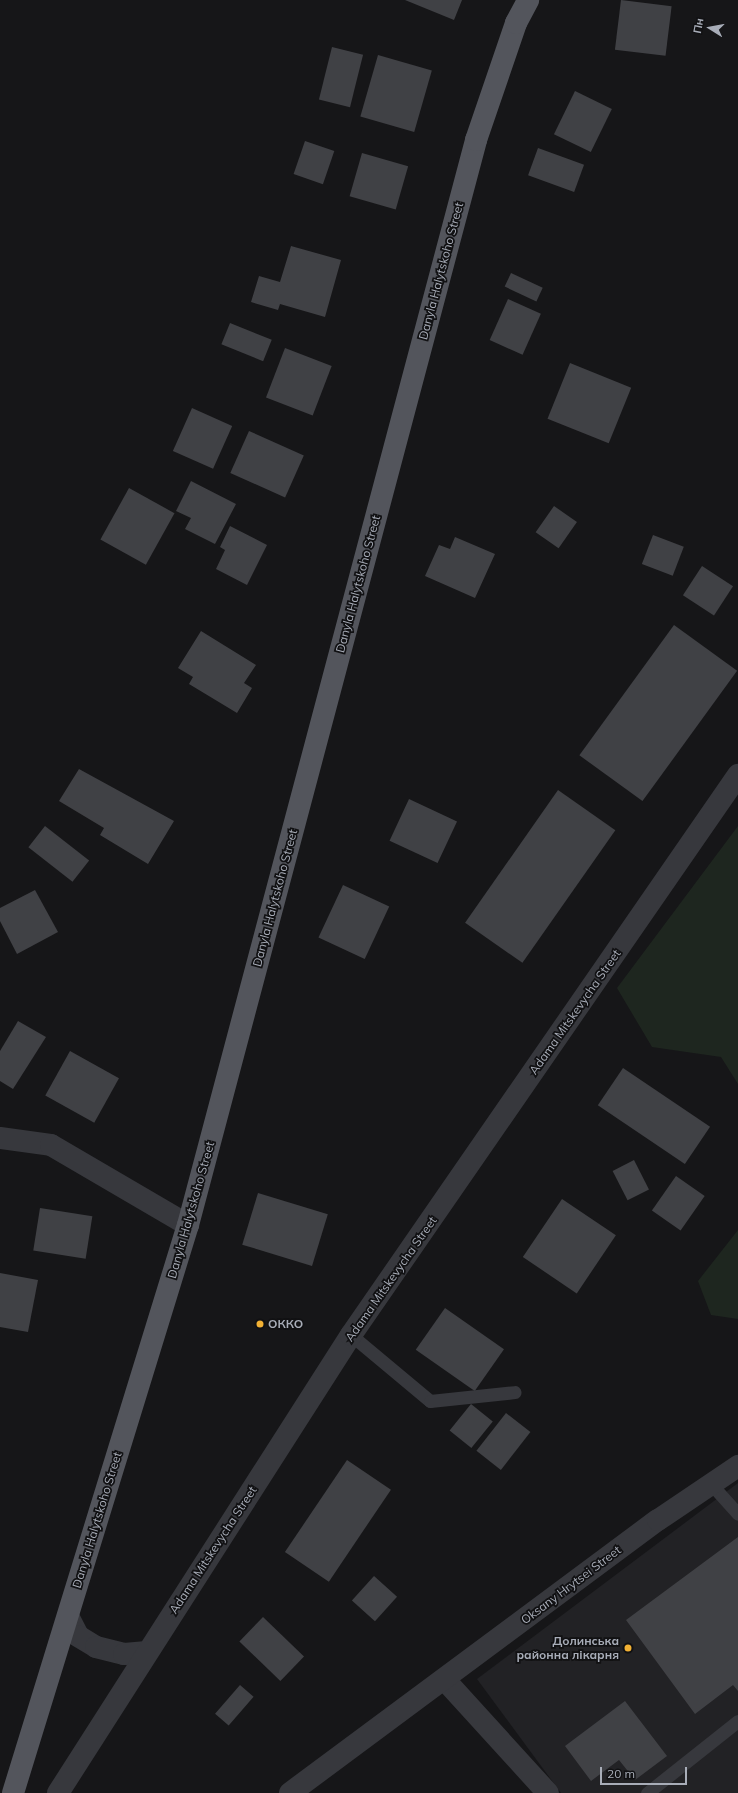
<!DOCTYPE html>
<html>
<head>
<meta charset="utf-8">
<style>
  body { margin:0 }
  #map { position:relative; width:738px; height:1793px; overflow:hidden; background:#161618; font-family:Mulish,sans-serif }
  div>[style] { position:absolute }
  .built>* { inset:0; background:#222225 }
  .green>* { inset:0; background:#1e261f }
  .building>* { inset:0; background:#404145; transform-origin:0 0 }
  .service>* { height:13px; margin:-6.5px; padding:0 6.5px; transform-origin:6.5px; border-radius:6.5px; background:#37383d }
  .minor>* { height:22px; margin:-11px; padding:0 11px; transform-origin:11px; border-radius:11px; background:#37383d }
  .tertiary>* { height:22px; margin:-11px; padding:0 11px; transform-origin:11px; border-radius:11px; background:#37383d }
  .primary>* { height:22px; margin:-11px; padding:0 11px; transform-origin:11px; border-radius:11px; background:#53555c }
  .dots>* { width:11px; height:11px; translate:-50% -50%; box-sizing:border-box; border:2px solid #111113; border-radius:50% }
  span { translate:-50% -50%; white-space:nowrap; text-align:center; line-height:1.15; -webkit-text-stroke:3.5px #111113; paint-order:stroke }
  .street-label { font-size:12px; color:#a8adb8 }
  .poi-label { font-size:12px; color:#a8adb8; font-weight:700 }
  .left { translate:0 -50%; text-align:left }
  .right { translate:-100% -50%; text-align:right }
  .north { position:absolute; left:690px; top:8px; width:40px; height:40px; -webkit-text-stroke:3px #111113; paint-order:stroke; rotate:281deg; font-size:11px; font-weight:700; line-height:16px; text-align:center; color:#a8adb8 }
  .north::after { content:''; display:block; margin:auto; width:14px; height:18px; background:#a8adb8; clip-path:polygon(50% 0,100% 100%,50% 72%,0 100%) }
  .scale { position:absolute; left:600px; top:1767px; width:87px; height:18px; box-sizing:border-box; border:2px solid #a8adb8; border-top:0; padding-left:5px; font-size:12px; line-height:14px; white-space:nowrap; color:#a8adb8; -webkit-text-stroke:3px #111113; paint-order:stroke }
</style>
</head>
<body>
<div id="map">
  <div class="built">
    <div style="clip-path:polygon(738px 1483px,738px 1793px,561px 1793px,477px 1679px)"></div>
  </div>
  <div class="green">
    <div style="clip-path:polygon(738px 826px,738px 1084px,721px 1057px,652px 1047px,617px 988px)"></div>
    <div style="clip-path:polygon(738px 1230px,738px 1319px,711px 1315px,698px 1281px)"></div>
  </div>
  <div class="building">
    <div style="clip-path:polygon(405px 0,462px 0,454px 20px)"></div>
    <div style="left:621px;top:0;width:51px;height:50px;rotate:7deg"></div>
    <div style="left:332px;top:47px;width:32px;height:54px;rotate:14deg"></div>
    <div style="left:378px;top:55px;width:56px;height:64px;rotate:16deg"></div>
    <div style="left:575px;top:91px;width:41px;height:48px;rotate:26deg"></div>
    <div style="left:305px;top:141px;width:31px;height:35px;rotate:19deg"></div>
    <div style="left:538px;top:148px;width:49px;height:29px;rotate:20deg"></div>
    <div style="left:362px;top:153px;width:48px;height:45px;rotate:16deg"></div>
    <div style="clip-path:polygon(291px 246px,341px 260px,325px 317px,280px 304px,278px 310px,251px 302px,259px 276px,280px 282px)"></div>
    <div style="left:511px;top:273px;width:35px;height:15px;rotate:25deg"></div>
    <div style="left:508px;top:299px;width:36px;height:45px;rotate:24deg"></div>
    <div style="left:230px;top:323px;width:45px;height:23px;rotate:22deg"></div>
    <div style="left:285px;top:348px;width:50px;height:53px;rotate:21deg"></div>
    <div style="left:570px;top:363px;width:66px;height:60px;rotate:22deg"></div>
    <div style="left:192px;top:408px;width:44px;height:47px;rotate:24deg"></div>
    <div style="left:249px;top:431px;width:60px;height:46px;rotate:24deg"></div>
    <div style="clip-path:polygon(191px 481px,236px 504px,215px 544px,185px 529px,191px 518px,176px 511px)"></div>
    <div style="left:129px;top:488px;width:52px;height:59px;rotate:29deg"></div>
    <div style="left:554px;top:506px;width:28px;height:32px;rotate:35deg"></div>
    <div style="clip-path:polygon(230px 526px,267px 545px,247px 585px,216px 569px,225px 550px,220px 547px)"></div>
    <div style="left:653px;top:535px;width:33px;height:31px;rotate:21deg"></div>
    <div style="clip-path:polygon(455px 537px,495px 554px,475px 598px,425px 576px,439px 545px,450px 549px)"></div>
    <div style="left:702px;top:566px;width:37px;height:35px;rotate:33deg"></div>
    <div style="left:674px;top:625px;width:78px;height:161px;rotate:36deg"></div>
    <div style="clip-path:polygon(201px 631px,256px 665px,244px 683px,252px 688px,237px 713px,189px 684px,193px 677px,178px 668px)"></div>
    <div style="clip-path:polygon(79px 769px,174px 821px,148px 864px,100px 835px,104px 828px,59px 801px)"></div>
    <div style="left:558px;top:790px;width:70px;height:162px;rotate:35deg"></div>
    <div style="left:409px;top:799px;width:53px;height:46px;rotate:25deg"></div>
    <div style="left:45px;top:826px;width:56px;height:27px;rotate:38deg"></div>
    <div style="left:343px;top:885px;width:51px;height:58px;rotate:25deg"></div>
    <div style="clip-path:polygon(35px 890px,58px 932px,17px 954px,0 921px,0 908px)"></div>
    <div style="clip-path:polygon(18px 1021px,46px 1037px,13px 1089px,0 1081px,0 1051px)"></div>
    <div style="left:70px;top:1051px;width:56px;height:51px;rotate:29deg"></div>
    <div style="left:623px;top:1068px;width:105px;height:45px;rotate:34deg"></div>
    <div style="left:634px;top:1160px;width:33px;height:24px;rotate:63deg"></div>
    <div style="left:676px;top:1176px;width:35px;height:42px;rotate:35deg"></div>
    <div style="left:258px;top:1193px;width:73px;height:54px;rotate:17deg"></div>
    <div style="left:562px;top:1199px;width:65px;height:70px;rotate:34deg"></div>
    <div style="left:40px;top:1208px;width:53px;height:43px;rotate:9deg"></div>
    <div style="clip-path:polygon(0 1273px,38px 1280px,28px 1332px,0 1327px)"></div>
    <div style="left:445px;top:1308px;width:72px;height:51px;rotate:35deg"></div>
    <div style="left:471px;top:1404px;width:28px;height:34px;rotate:39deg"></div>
    <div style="left:506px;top:1413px;width:31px;height:48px;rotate:38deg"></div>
    <div style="left:347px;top:1460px;width:53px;height:111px;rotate:34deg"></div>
    <div style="clip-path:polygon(738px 1537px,738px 1691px,733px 1685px,695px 1714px,626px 1620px)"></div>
    <div style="left:374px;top:1576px;width:31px;height:33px;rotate:42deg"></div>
    <div style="left:263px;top:1617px;width:57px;height:34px;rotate:44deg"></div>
    <div style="left:240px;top:1685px;width:18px;height:38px;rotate:41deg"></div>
    <div style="clip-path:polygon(625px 1701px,667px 1756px,635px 1780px,619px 1760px,591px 1781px,565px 1746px)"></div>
  </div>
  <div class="service">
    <div style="left:351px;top:1335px;width:103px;rotate:39.9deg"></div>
    <div style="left:430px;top:1401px;width:85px;rotate:-6deg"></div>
    <div style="left:711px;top:1484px;width:40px;rotate:48deg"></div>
    <div style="left:647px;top:1793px;width:116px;rotate:-38.4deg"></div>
  </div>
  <div class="minor">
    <div style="left:0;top:1138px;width:51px;rotate:7.8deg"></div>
    <div style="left:51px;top:1145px;width:159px;rotate:30.3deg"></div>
    <div style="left:445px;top:1680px;width:153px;rotate:47.7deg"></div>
    <div style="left:290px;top:1793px;width:458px;rotate:-36.6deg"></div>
    <div style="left:658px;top:1520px;width:97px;rotate:-34deg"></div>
  </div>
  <div class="tertiary">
    <div style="left:68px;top:1616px;width:22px;rotate:63deg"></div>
    <div style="left:78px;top:1636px;width:21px;rotate:31deg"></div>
    <div style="left:96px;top:1647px;width:29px;rotate:14deg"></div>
    <div style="left:124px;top:1654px;width:23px;rotate:-5deg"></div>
    <div style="left:58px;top:1793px;width:544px;rotate:-57.39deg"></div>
    <div style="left:351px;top:1335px;width:681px;rotate:-55.35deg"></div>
  </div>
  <div class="primary">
    <div style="left:13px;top:1793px;width:594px;rotate:-72.88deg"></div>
    <div style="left:188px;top:1225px;width:1123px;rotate:-75.13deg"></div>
    <div style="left:476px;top:140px;width:124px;rotate:-71.1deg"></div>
    <div style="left:516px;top:23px;width:26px;rotate:-62deg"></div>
  </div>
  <div class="dots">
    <div style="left:260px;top:1324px;background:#f2b134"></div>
    <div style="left:628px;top:1648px;background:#f2b134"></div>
  </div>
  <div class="street-label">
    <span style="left:441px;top:271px;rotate:-75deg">Danyla Halytskoho Street</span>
    <span style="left:358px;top:584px;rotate:-75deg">Danyla Halytskoho Street</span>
    <span style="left:275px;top:898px;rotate:-75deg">Danyla Halytskoho Street</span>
    <span style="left:575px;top:1012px;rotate:-55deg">Adama Mitskevycha Street</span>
    <span style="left:191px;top:1210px;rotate:-74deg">Danyla Halytskoho Street</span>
    <span style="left:391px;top:1279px;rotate:-55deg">Adama Mitskevycha Street</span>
    <span style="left:97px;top:1520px;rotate:-73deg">Danyla Halytskoho Street</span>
    <span style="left:213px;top:1550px;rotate:-57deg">Adama Mitskevycha Street</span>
    <span style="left:571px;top:1585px;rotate:-37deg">Oksany Hrytsei Street</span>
  </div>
  <div class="poi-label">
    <span class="left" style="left:268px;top:1324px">ОККО</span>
    <span class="right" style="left:619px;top:1648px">Долинська<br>районна лікарня</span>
  </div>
  <div class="north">Пн</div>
  <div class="scale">20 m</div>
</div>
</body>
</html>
